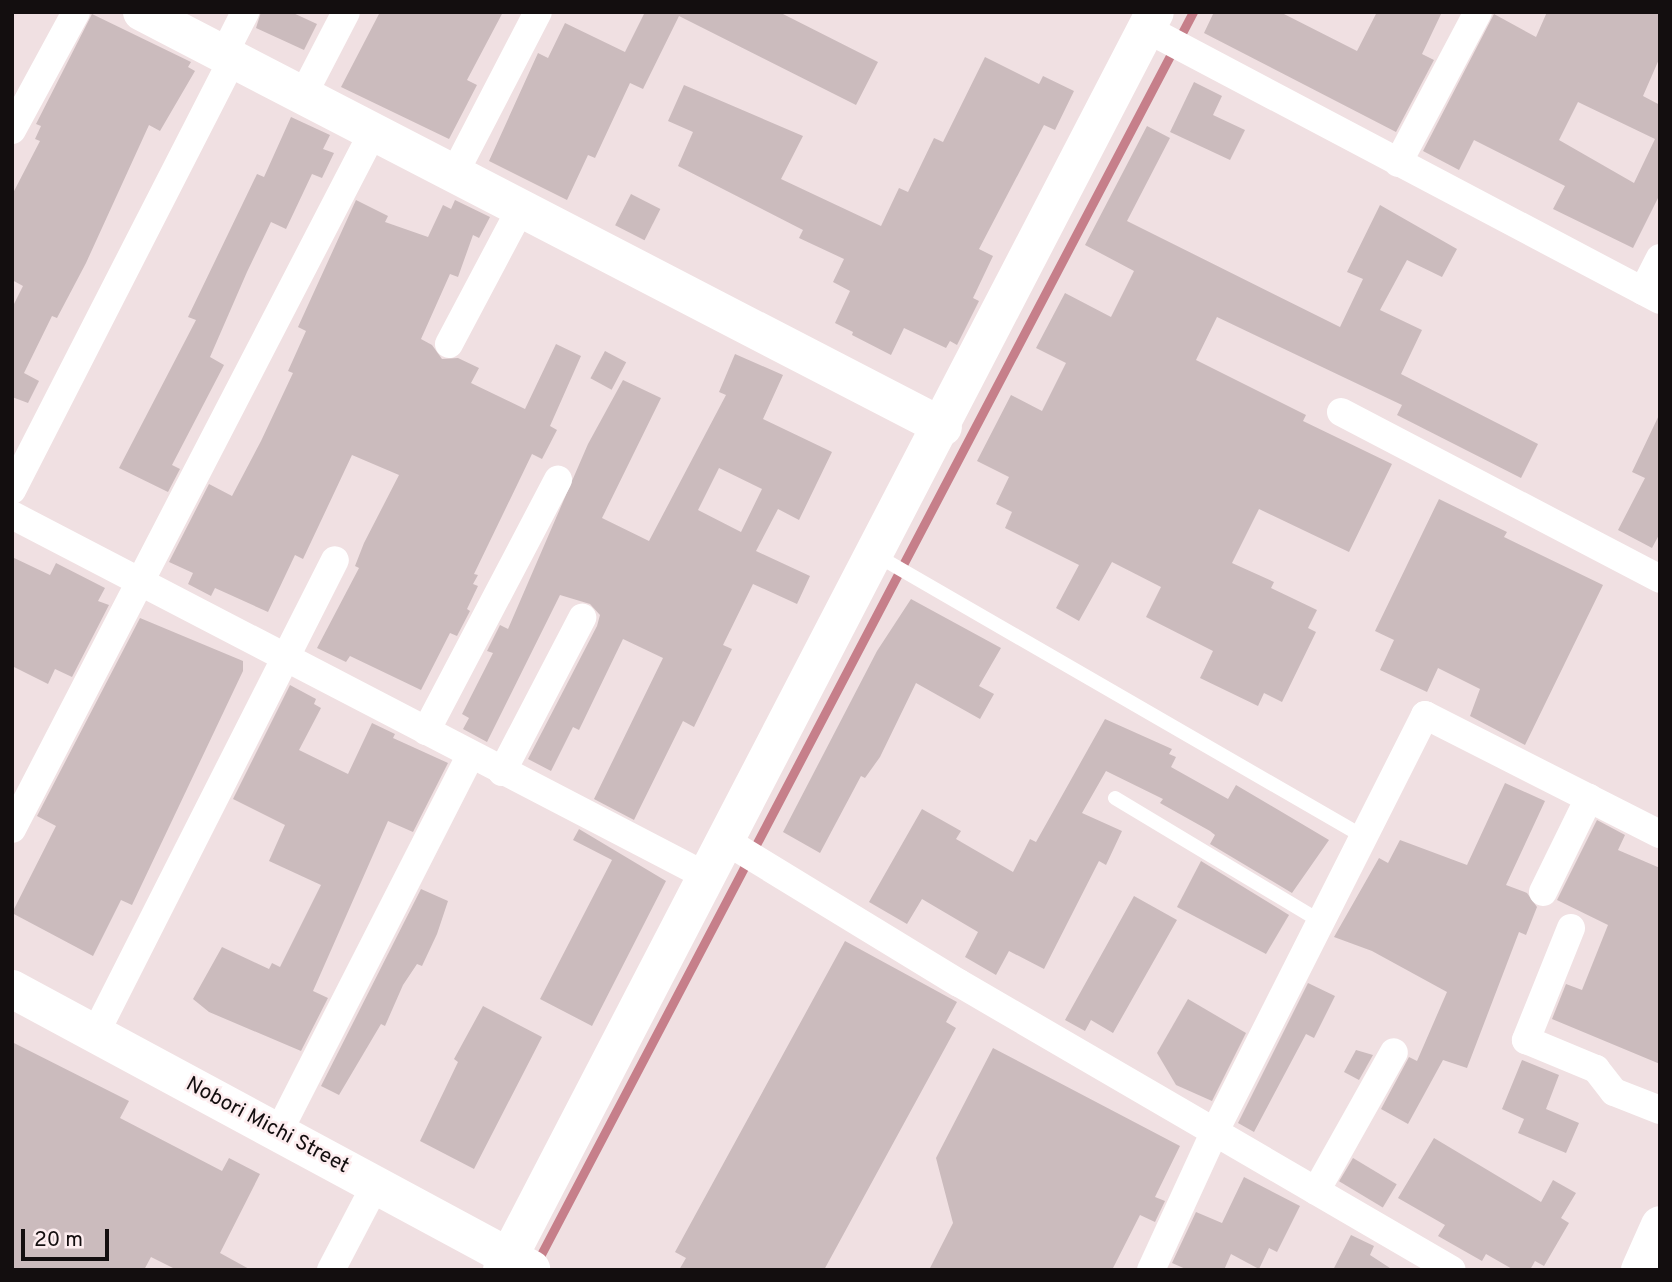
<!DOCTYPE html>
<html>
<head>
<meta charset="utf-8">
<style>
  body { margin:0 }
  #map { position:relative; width:1672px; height:1282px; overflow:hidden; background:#f0e0e2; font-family:Overpass,sans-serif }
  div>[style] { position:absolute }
  .stream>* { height:9px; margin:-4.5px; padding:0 4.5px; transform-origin:4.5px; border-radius:4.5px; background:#c67f8a }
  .building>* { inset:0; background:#cbbbbd; transform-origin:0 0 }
  .lane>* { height:14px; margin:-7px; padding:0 7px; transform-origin:7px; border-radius:7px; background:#fff }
  .street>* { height:28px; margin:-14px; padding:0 14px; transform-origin:14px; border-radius:14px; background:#fff }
  .secondary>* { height:38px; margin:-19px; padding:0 19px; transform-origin:19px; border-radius:19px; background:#fff }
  span { translate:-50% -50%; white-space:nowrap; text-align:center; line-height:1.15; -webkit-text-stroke:5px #fdedef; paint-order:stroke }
  .street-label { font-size:21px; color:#130e0f }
  .frame { position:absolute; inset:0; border:14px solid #130e0f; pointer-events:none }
  .scale { position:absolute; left:21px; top:1229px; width:88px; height:32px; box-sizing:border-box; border:4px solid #130e0f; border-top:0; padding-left:9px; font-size:21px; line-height:24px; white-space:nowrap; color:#130e0f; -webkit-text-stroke:5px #fdedef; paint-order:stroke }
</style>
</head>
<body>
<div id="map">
  <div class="stream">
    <div style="left:537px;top:1262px;width:1412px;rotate:-62.31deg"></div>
  </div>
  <div class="building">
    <div style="clip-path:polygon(261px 12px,291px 12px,317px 24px,304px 50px,256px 28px)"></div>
    <div style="clip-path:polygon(380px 12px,503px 12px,467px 80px,477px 85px,449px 139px,341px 87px)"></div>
    <div style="clip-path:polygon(645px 12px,779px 12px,878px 62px,856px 105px,679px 16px,643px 89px,630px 83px,595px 158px,588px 155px,567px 200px,489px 161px,538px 53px,548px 58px,565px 23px,625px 52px)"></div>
    <div style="clip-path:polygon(1214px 12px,1280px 12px,1357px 51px,1377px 12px,1442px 12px,1422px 54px,1434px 60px,1396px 132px,1204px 33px)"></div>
    <div style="clip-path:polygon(evenodd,1547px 12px,1660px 12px,1660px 57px,1643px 96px,1660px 105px,1660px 194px,1633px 248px,1553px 209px,1565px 186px,1474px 140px,1459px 170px,1423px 151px,1494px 14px,1536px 37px,1547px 12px,1578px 102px,1655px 139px,1634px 183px,1559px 140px,1578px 102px)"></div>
    <div style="clip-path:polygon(92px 14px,191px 62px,188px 67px,195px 71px,160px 131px,149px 125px,86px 263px,57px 318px,52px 316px,24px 373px,39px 381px,28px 403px,12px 397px,12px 308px,23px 286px,12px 280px,12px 195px,40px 141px,35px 139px,41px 126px,36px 124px)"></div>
    <div style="clip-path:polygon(985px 57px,1039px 84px,1043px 76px,1074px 91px,1055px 130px,1044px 125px,979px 249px,993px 256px,973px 298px,979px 301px,957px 345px,950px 341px,946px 348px,904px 328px,891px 355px,852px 335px,853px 332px,835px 323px,850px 291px,833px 282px,844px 259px,799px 238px,803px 230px,678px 166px,693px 132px,668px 121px,684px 85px,803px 136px,781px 179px,881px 226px,899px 188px,908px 192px,934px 138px,943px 142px)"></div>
    <div style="clip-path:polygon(1194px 82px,1222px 96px,1213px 115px,1245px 130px,1230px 160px,1170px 132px)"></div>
    <div style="clip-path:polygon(291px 117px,330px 135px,323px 149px,334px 153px,322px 178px,312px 174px,286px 229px,271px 222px,247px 272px,210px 357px,224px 365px,172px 465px,180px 469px,168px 492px,119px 468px,196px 320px,188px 317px,257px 174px,264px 177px)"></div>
    <div style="clip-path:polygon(1147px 126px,1170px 138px,1127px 221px,1340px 327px,1363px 279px,1347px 272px,1380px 205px,1457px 249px,1442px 277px,1407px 260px,1380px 310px,1422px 330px,1401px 374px,1538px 444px,1521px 478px,1397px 415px,1402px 405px,1217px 317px,1196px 360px,1306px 415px,1303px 421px,1392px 464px,1349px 552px,1259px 509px,1232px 563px,1274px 582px,1271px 588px,1317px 610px,1308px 628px,1316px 632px,1282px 702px,1264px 693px,1258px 706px,1200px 678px,1213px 651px,1146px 617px,1161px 587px,1112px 562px,1079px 621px,1056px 608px,1079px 565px,1005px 528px,1012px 512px,996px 504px,1009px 477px,977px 461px,1011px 395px,1042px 411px,1066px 363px,1036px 348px,1065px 293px,1111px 317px,1134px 271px,1085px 245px)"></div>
    <div style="left:631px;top:194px;width:33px;height:35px;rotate:27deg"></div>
    <div style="clip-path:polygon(356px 200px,388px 216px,385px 222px,428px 237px,443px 205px,451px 209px,455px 200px,490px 217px,479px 238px,473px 235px,458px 277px,450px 274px,421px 339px,432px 345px,442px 359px,458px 358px,479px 368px,471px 383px,525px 409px,556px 344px,581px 356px,550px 426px,557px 430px,542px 459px,532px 454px,474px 574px,478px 575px,473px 584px,478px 586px,467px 609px,470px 611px,457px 636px,450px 633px,421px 690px,350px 656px,346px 662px,317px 648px,359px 568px,355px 566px,364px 543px,399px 475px,352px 455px,303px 559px,295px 555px,268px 612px,215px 588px,211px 596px,188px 584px,193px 573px,169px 562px,209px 484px,232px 496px,261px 441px,293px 373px,288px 371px,306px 331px,298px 327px)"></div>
    <div style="left:605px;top:351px;width:24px;height:31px;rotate:28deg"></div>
    <div style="clip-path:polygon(evenodd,735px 354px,783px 375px,763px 419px,832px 452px,799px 520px,778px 509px,756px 551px,810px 576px,797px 604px,753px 584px,723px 645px,732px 649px,694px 727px,683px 721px,634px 820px,594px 799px,663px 658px,623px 639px,579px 730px,573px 727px,551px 771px,528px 759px,597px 626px,600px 615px,590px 604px,560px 595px,487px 742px,463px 729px,469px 718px,462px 714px,493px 653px,487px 651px,500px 625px,508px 629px,588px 444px,623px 380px,661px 398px,602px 518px,649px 541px,726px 395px,719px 392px,735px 354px,719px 468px,762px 489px,741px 532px,698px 510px,719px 468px)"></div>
    <div style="clip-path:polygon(1660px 413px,1660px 533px,1652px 548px,1618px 530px,1645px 478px,1632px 472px)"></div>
    <div style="clip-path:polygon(1439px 499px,1507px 532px,1504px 537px,1603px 585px,1525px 745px,1470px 716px,1480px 689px,1438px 668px,1427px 692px,1380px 670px,1394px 640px,1375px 631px)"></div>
    <div style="clip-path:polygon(12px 557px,50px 575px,56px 563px,105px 588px,98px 601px,109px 605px,72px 677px,55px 669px,48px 684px,12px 666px)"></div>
    <div style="clip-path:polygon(911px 599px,1001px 648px,979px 686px,994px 694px,980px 719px,916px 683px,880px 757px,865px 778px,861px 776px,820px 853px,783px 832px,877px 651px)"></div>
    <div style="clip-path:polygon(140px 618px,243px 661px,243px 671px,132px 905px,121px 900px,93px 956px,12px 913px,56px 826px,37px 816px)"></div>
    <div style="clip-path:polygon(290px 685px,316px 699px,314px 704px,321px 708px,299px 750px,348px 774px,372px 723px,395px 734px,393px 738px,448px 763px,413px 832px,388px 821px,313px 991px,328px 998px,301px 1051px,209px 1012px,193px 999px,222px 947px,269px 969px,272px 963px,280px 967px,321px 885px,269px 861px,285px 825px,233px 799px)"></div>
    <div style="clip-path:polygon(1105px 719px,1172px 749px,1169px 754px,1176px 757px,1171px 767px,1228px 799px,1236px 785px,1329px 840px,1292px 893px,1210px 844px,1215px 835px,1210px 831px,1160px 803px,1163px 799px,1106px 771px,1082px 813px,1122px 831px,1106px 865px,1099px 861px,1044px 969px,1009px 951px,996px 975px,965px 957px,978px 932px,922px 899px,907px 924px,869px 902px,922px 809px,961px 831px,956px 839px,1013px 872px,1030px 839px,1036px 842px)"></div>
    <div style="clip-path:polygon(1505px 783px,1545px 801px,1506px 885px,1527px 893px,1537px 907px,1526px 935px,1519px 932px,1467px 1068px,1443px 1060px,1408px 1124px,1381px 1109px,1409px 1057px,1417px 1061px,1447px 992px,1372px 951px,1334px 937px,1379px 858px,1388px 863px,1400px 840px,1467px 865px)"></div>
    <div style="clip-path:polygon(1597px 820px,1625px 835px,1618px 850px,1660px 868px,1660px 1064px,1552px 1019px,1566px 984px,1582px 990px,1608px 925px,1557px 900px)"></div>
    <div style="clip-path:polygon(579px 829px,666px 881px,592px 1026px,540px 999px,612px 860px,573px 840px)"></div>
    <div style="clip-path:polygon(1201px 861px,1289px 915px,1266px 954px,1177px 907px)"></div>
    <div style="clip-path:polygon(421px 889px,448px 901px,437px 934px,422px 966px,417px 964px,403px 985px,385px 1026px,381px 1024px,339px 1095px,321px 1086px)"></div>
    <div style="clip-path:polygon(1134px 896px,1177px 920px,1113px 1033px,1091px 1020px,1085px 1031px,1065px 1020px)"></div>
    <div style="clip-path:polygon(845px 941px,957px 1002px,946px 1022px,956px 1028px,824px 1270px,679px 1270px,686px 1258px,675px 1252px)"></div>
    <div style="clip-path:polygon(1308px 983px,1335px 996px,1314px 1038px,1306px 1034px,1254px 1132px,1238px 1123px)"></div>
    <div style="clip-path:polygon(1188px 999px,1246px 1033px,1212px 1101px,1176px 1085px,1157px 1053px)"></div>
    <div style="clip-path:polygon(483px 1006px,542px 1037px,474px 1169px,420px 1141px,458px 1062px,454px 1059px)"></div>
    <div style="clip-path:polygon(12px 1042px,129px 1101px,120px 1118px,222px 1171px,229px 1158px,260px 1174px,220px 1253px,251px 1270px,177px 1270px,151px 1257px,144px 1270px,12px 1270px)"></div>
    <div style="clip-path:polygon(993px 1048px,1180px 1146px,1155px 1197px,1165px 1201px,1155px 1222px,1140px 1215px,1112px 1270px,929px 1270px,953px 1223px,936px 1158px)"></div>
    <div style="clip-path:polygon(1356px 1050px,1373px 1055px,1359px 1080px,1344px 1072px)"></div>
    <div style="clip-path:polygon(1522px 1060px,1559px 1075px,1546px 1109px,1579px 1123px,1566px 1153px,1518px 1133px,1524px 1119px,1502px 1109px)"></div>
    <div style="clip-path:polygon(1434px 1138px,1541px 1202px,1553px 1180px,1576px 1193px,1561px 1218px,1569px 1223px,1544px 1266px,1535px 1261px,1530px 1270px,1514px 1270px,1486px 1254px,1482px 1261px,1438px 1236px,1445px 1225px,1398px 1198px)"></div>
    <div style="left:1353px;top:1158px;width:51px;height:27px;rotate:31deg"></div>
    <div style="clip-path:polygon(1244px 1177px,1300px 1206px,1277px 1252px,1269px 1248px,1259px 1269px,1231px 1254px,1224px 1270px,1188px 1270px,1172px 1263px,1196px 1212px,1222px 1223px)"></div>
    <div style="clip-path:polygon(1351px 1235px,1374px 1246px,1370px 1255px,1393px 1270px,1333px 1270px)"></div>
  </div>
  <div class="lane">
    <div style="left:876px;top:555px;width:564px;rotate:30.02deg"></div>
    <div style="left:1115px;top:798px;width:240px;rotate:31deg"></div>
  </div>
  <div class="street">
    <div style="left:1147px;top:29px;width:580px;rotate:27.85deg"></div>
    <div style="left:303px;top:95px;width:93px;rotate:-62.6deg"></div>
    <div style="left:12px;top:130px;width:134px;rotate:-61.5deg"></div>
    <div style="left:1398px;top:163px;width:171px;rotate:-62.1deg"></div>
    <div style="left:454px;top:174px;width:182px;rotate:-62.6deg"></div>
    <div style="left:1643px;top:291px;width:37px;rotate:-63deg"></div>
    <div style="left:449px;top:344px;width:154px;rotate:-62.1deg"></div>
    <div style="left:1341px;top:412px;width:360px;rotate:27.6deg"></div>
    <div style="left:12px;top:490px;width:484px;rotate:-62.9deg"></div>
    <div style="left:233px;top:59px;width:17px;rotate:-100deg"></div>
    <div style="left:230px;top:42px;width:34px;rotate:-63deg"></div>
    <div style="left:12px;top:515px;width:782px;rotate:27.48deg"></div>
    <div style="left:426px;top:731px;width:284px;rotate:-62.3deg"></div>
    <div style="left:502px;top:772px;width:174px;rotate:-62.5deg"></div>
    <div style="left:12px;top:829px;width:785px;rotate:-62.62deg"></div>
    <div style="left:726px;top:841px;width:273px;rotate:31.4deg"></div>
    <div style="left:959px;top:983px;width:570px;rotate:30.21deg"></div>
    <div style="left:1543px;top:892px;width:105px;rotate:-63.9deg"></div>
    <div style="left:1571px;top:928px;width:121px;rotate:111.9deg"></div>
    <div style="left:1526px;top:1040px;width:76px;rotate:22.5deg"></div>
    <div style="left:1596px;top:1069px;width:29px;rotate:52deg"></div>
    <div style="left:1614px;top:1092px;width:49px;rotate:21.4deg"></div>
    <div style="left:95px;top:1034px;width:531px;rotate:-63.15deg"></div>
    <div style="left:278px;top:1133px;width:424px;rotate:-63deg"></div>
    <div style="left:1316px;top:1191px;width:159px;rotate:-60.7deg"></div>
    <div style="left:331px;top:1270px;width:97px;rotate:-62.4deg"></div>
    <div style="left:1151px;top:1270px;width:153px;rotate:-65.3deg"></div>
    <div style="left:1215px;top:1131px;width:466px;rotate:-63.2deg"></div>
    <div style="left:1425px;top:715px;width:263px;rotate:26.9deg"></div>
  </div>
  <div class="secondary">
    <div style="left:142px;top:12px;width:902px;rotate:27.39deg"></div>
    <div style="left:12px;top:989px;width:590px;rotate:28.35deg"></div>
    <div style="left:502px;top:1270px;width:1417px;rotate:-62.57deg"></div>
    <div style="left:1640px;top:1270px;width:49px;rotate:-66deg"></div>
  </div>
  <div class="street-label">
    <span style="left:267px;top:1126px;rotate:28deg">Nobori Michi Street</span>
  </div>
  <div class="frame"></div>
  <div class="scale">20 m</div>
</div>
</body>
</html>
